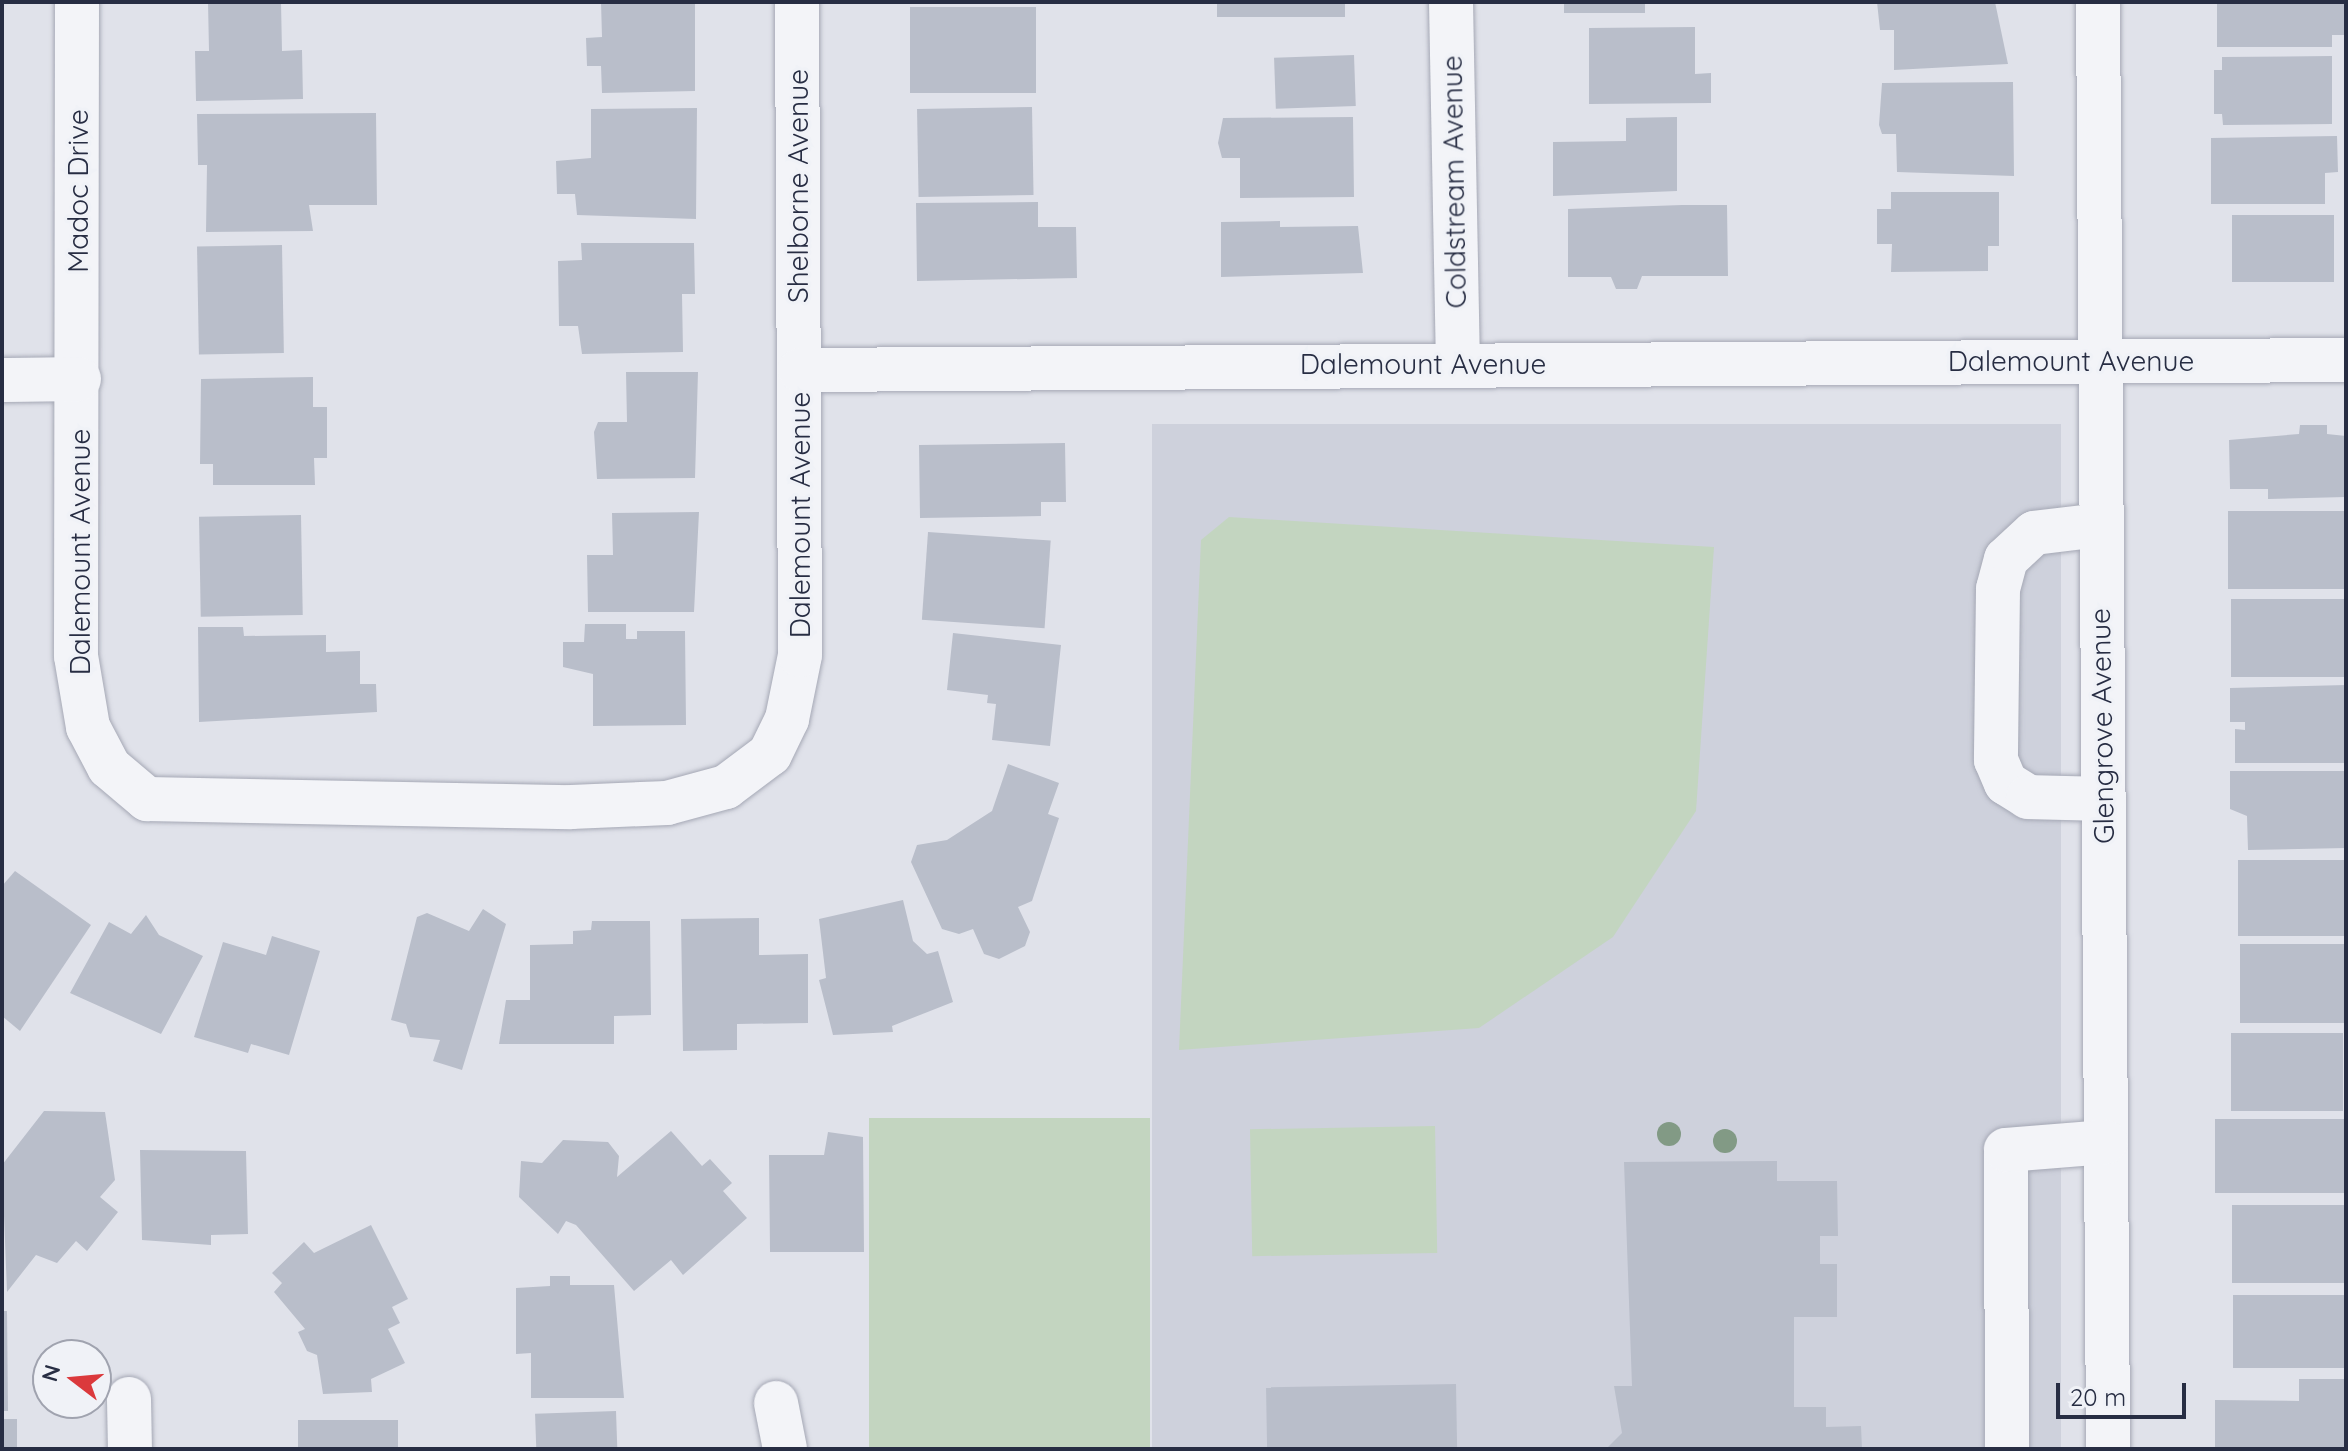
<!DOCTYPE html>
<html>
<head>
<meta charset="utf-8">
<style>
  body { margin:0 }
  #map { position:relative; width:2348px; height:1451px; overflow:hidden; background:#e0e2ea; font-family:Quicksand,sans-serif }
  div>[style] { position:absolute }
  .built>* { inset:0; background:#ced1dc; transform-origin:0 0 }
  .green>* { inset:0; background:#c3d5c0; transform-origin:0 0 }
  .building>* { inset:0; background:#b9beca; transform-origin:0 0 }
  .roads { filter:drop-shadow(0 0 2px #a5a8b5) drop-shadow(0 0 2px #a5a8b5) }
  .minor>* { height:44px; margin:-22px; padding:0 22px; transform-origin:22px; border-radius:22px; background:#f3f4f8 }
  .trees>* { width:24px; height:24px; margin:-12px; border-radius:50%; background:#829a85 }
  span { translate:-50% -50%; white-space:nowrap; text-align:center; line-height:1.15; -webkit-text-stroke:7px #f0f2f7; paint-order:stroke }
  .street-label { font-size:28px; color:#272d43 }
  .frame { position:absolute; inset:0; border:4px solid #272d43; pointer-events:none }
  .north { position:absolute; left:32px; top:1339px; width:80px; height:80px; box-sizing:border-box; background:#f0f2f7; border:2px solid #a0a3af; border-radius:50%; rotate:286deg; font-size:22px; font-weight:700; line-height:32px; text-align:center; color:#272d43 }
  .north::after { content:''; display:block; margin:auto; width:28px; height:36px; background:#db393c; clip-path:polygon(50% 0,100% 100%,50% 72%,0 100%) }
  .scale { position:absolute; left:2056px; top:1383px; width:130px; height:36px; box-sizing:border-box; border:4px solid #272d43; border-top:0; padding-left:10px; font-size:24px; line-height:28px; white-space:nowrap; color:#272d43; -webkit-text-stroke:6px #f0f2f7; paint-order:stroke }
</style>
</head>
<body>
<div id="map">
  <div class="built">
    <div style="left:1152px;top:424px;width:909px;height:1025px"></div>
  </div>
  <div class="green">
    <div style="clip-path:polygon(1229px 517px,1714px 547px,1696px 811px,1613px 937px,1479px 1028px,1179px 1050px,1201px 540px)"></div>
    <div style="left:869px;top:1118px;width:281px;height:331px"></div>
    <div style="left:1435px;top:1126px;width:127px;height:185px;rotate:89deg"></div>
  </div>
  <div class="building">
    <div style="clip-path:polygon(208px 2px,281px 2px,282px 51px,302px 50px,303px 99px,196px 101px,195px 51px,209px 51px)"></div>
    <div style="clip-path:polygon(601px 2px,695px 2px,695px 91px,602px 93px,601px 66px,587px 66px,586px 38px,602px 37px)"></div>
    <div style="left:1217px;top:2px;width:128px;height:15px"></div>
    <div style="left:1564px;top:2px;width:81px;height:11px"></div>
    <div style="clip-path:polygon(1877px 2px,1995px 2px,2008px 64px,1894px 70px,1894px 30px,1880px 30px)"></div>
    <div style="clip-path:polygon(2217px 2px,2345px 2px,2346px 35px,2332px 35px,2332px 47px,2217px 47px)"></div>
    <div style="left:1036px;top:7px;width:86px;height:126px;rotate:90deg"></div>
    <div style="clip-path:polygon(1695px 27px,1695px 74px,1711px 73px,1711px 103px,1589px 104px,1589px 28px)"></div>
    <div style="left:1354px;top:55px;width:51px;height:80px;rotate:88deg"></div>
    <div style="clip-path:polygon(2332px 56px,2332px 124px,2223px 125px,2222px 114px,2214px 114px,2214px 70px,2222px 70px,2222px 57px)"></div>
    <div style="clip-path:polygon(2013px 82px,2014px 176px,1897px 172px,1896px 134px,1882px 134px,1879px 125px,1882px 83px)"></div>
    <div style="left:1032px;top:107px;width:88px;height:115px;rotate:89deg"></div>
    <div style="clip-path:polygon(697px 108px,696px 219px,577px 215px,575px 194px,557px 194px,556px 161px,591px 158px,591px 109px)"></div>
    <div style="clip-path:polygon(376px 113px,377px 205px,309px 205px,313px 231px,206px 232px,207px 165px,198px 165px,197px 114px)"></div>
    <div style="clip-path:polygon(1353px 117px,1354px 197px,1240px 198px,1240px 158px,1222px 158px,1218px 143px,1223px 118px)"></div>
    <div style="clip-path:polygon(1677px 117px,1677px 191px,1553px 196px,1553px 142px,1626px 141px,1626px 118px)"></div>
    <div style="clip-path:polygon(2337px 136px,2338px 172px,2325px 173px,2325px 204px,2211px 204px,2211px 138px)"></div>
    <div style="clip-path:polygon(1891px 192px,1999px 192px,1999px 246px,1988px 246px,1988px 271px,1891px 272px,1892px 244px,1877px 244px,1877px 209px,1891px 209px)"></div>
    <div style="clip-path:polygon(1038px 202px,1038px 227px,1076px 227px,1077px 278px,917px 281px,916px 203px)"></div>
    <div style="clip-path:polygon(1682px 205px,1727px 205px,1728px 276px,1642px 276px,1637px 289px,1616px 289px,1611px 277px,1568px 277px,1568px 209px)"></div>
    <div style="left:2334px;top:215px;width:67px;height:102px;rotate:90deg"></div>
    <div style="clip-path:polygon(1280px 221px,1280px 227px,1358px 226px,1363px 273px,1221px 277px,1221px 222px)"></div>
    <div style="clip-path:polygon(581px 243px,694px 243px,695px 294px,682px 294px,683px 352px,582px 354px,578px 326px,559px 326px,558px 261px,582px 260px)"></div>
    <div style="left:282px;top:245px;width:108px;height:85px;rotate:89deg"></div>
    <div style="clip-path:polygon(626px 372px,698px 372px,695px 478px,597px 479px,594px 432px,598px 422px,627px 422px)"></div>
    <div style="clip-path:polygon(313px 377px,313px 407px,327px 407px,327px 458px,314px 458px,315px 485px,213px 485px,213px 464px,200px 464px,201px 379px)"></div>
    <div style="clip-path:polygon(2300px 425px,2327px 425px,2327px 434px,2346px 436px,2346px 497px,2268px 499px,2268px 489px,2230px 489px,2229px 440px,2299px 434px)"></div>
    <div style="clip-path:polygon(1065px 443px,1066px 502px,1041px 502px,1041px 516px,920px 518px,919px 445px)"></div>
    <div style="left:2346px;top:511px;width:78px;height:118px;rotate:90deg"></div>
    <div style="clip-path:polygon(699px 512px,694px 612px,588px 612px,587px 555px,613px 555px,612px 513px)"></div>
    <div style="left:301px;top:515px;width:100px;height:102px;rotate:89deg"></div>
    <div style="left:928px;top:532px;width:123px;height:88px;rotate:4deg"></div>
    <div style="left:2231px;top:599px;width:115px;height:78px"></div>
    <div style="clip-path:polygon(585px 624px,626px 624px,626px 639px,637px 639px,637px 631px,685px 631px,686px 725px,593px 726px,593px 674px,563px 667px,563px 642px,584px 642px)"></div>
    <div style="clip-path:polygon(198px 627px,243px 627px,244px 636px,326px 635px,326px 652px,360px 651px,360px 684px,376px 684px,377px 712px,199px 722px)"></div>
    <div style="clip-path:polygon(953px 633px,1061px 645px,1050px 746px,992px 740px,996px 704px,987px 703px,988px 695px,947px 690px)"></div>
    <div style="clip-path:polygon(2346px 685px,2346px 763px,2235px 763px,2235px 729px,2245px 730px,2245px 722px,2230px 722px,2230px 688px)"></div>
    <div style="clip-path:polygon(1008px 764px,1059px 783px,1048px 814px,1059px 818px,1032px 901px,1018px 907px,1030px 932px,1025px 946px,999px 959px,984px 954px,973px 929px,959px 934px,942px 929px,911px 862px,917px 845px,947px 840px,992px 811px)"></div>
    <div style="clip-path:polygon(2230px 771px,2346px 771px,2346px 848px,2248px 850px,2247px 816px,2230px 809px)"></div>
    <div style="left:2238px;top:860px;width:108px;height:76px"></div>
    <div style="clip-path:polygon(15px 871px,91px 925px,20px 1031px,2px 1016px,2px 886px)"></div>
    <div style="clip-path:polygon(903px 900px,913px 941px,927px 954px,938px 951px,953px 1002px,892px 1026px,893px 1032px,833px 1035px,819px 980px,826px 978px,819px 919px)"></div>
    <div style="clip-path:polygon(483px 909px,506px 924px,462px 1070px,433px 1061px,440px 1040px,410px 1037px,406px 1024px,391px 1020px,417px 917px,427px 913px,469px 931px)"></div>
    <div style="clip-path:polygon(146px 915px,159px 935px,203px 956px,161px 1034px,70px 993px,109px 922px,131px 934px)"></div>
    <div style="clip-path:polygon(759px 918px,759px 955px,808px 954px,808px 1023px,737px 1024px,737px 1050px,683px 1051px,681px 919px)"></div>
    <div style="clip-path:polygon(592px 921px,650px 921px,651px 1015px,614px 1016px,614px 1044px,499px 1044px,506px 1000px,530px 1000px,530px 945px,573px 944px,573px 931px,591px 930px)"></div>
    <div style="clip-path:polygon(272px 936px,320px 951px,289px 1055px,251px 1044px,248px 1053px,194px 1037px,223px 942px,266px 955px)"></div>
    <div style="left:2240px;top:944px;width:106px;height:79px"></div>
    <div style="left:2231px;top:1033px;width:112px;height:78px"></div>
    <div style="clip-path:polygon(44px 1111px,105px 1112px,115px 1180px,100px 1197px,118px 1212px,87px 1251px,76px 1241px,57px 1263px,36px 1255px,7px 1292px,2px 1165px)"></div>
    <div style="left:2215px;top:1119px;width:131px;height:74px"></div>
    <div style="clip-path:polygon(671px 1131px,702px 1166px,710px 1159px,732px 1183px,723px 1191px,747px 1218px,683px 1275px,671px 1260px,634px 1291px,576px 1225px,566px 1221px,558px 1234px,519px 1197px,521px 1161px,542px 1163px,563px 1140px,608px 1142px,619px 1156px,617px 1177px)"></div>
    <div style="clip-path:polygon(828px 1132px,863px 1137px,864px 1252px,770px 1252px,769px 1155px,824px 1155px)"></div>
    <div style="clip-path:polygon(140px 1150px,246px 1151px,248px 1234px,211px 1235px,211px 1245px,142px 1240px)"></div>
    <div style="clip-path:polygon(1777px 1161px,1777px 1181px,1837px 1181px,1838px 1236px,1820px 1236px,1820px 1264px,1837px 1264px,1837px 1317px,1794px 1317px,1794px 1407px,1826px 1407px,1826px 1427px,1861px 1426px,1862px 1449px,1606px 1449px,1622px 1433px,1614px 1386px,1632px 1386px,1624px 1162px)"></div>
    <div style="left:2346px;top:1205px;width:78px;height:114px;rotate:90deg"></div>
    <div style="clip-path:polygon(371px 1225px,408px 1299px,392px 1307px,400px 1323px,388px 1329px,405px 1363px,371px 1379px,372px 1392px,323px 1394px,317px 1355px,307px 1351px,298px 1332px,305px 1329px,274px 1292px,282px 1283px,272px 1273px,304px 1242px,314px 1253px)"></div>
    <div style="clip-path:polygon(550px 1276px,570px 1276px,570px 1285px,614px 1285px,624px 1398px,531px 1398px,531px 1353px,516px 1354px,516px 1288px,550px 1286px)"></div>
    <div style="left:2346px;top:1295px;width:73px;height:113px;rotate:90deg"></div>
    <div style="clip-path:polygon(2px 1311px,7px 1311px,8px 1411px,2px 1411px)"></div>
    <div style="clip-path:polygon(2299px 1379px,2346px 1379px,2346px 1449px,2215px 1449px,2215px 1400px,2299px 1401px)"></div>
    <div style="left:1456px;top:1384px;width:65px;height:190px;rotate:89deg"></div>
    <div style="left:616px;top:1411px;width:38px;height:81px;rotate:88deg"></div>
    <div style="left:17px;top:1419px;width:30px;height:15px;rotate:90deg"></div>
    <div style="left:398px;top:1420px;width:29px;height:100px;rotate:90deg"></div>
  </div>
  <div class="roads">
    <div class="minor">
      <div style="left:77px;top:2px;width:654px;rotate:90.09deg"></div>
      <div style="left:76px;top:656px;width:72px;rotate:80.4deg"></div>
      <div style="left:88px;top:727px;width:45px;rotate:62.3deg"></div>
      <div style="left:109px;top:767px;width:50px;rotate:40.1deg"></div>
      <div style="left:147px;top:799px;width:424px;rotate:1.1deg"></div>
      <div style="left:571px;top:807px;width:96px;rotate:-2.4deg"></div>
      <div style="left:667px;top:803px;width:61px;rotate:-15.2deg"></div>
      <div style="left:726px;top:787px;width:55px;rotate:-36.9deg"></div>
      <div style="left:770px;top:754px;width:39px;rotate:-64deg"></div>
      <div style="left:787px;top:719px;width:65px;rotate:-78.5deg"></div>
      <div style="left:800px;top:655px;width:653px;rotate:-90.26deg"></div>
      <div style="left:1451px;top:2px;width:361px;rotate:88.9deg"></div>
      <div style="left:2098px;top:2px;width:1447px;rotate:89.6deg"></div>
      <div style="left:800px;top:370px;width:1546px;rotate:-0.37deg"></div>
      <div style="left:2px;top:380px;width:77px;rotate:-0.7deg"></div>
      <div style="left:2100px;top:525px;width:66px;rotate:173.1deg"></div>
      <div style="left:2034px;top:533px;width:38px;rotate:137deg"></div>
      <div style="left:2006px;top:559px;width:31px;rotate:105deg"></div>
      <div style="left:1998px;top:589px;width:171px;rotate:90.7deg"></div>
      <div style="left:1996px;top:760px;width:25px;rotate:67deg"></div>
      <div style="left:2006px;top:783px;width:26px;rotate:32deg"></div>
      <div style="left:2028px;top:797px;width:75px;rotate:1.5deg"></div>
      <div style="left:129px;top:1399px;width:50px;rotate:88.9deg"></div>
      <div style="left:776px;top:1403px;width:47px;rotate:78.9deg"></div>
      <div style="left:2007px;top:1449px;width:299px;rotate:-90.2deg"></div>
      <div style="left:2006px;top:1150px;width:100px;rotate:-4.6deg"></div>
    </div>
  </div>
  <div class="trees">
    <div style="left:1669px;top:1134px"></div>
    <div style="left:1725px;top:1141px"></div>
  </div>
  <div class="street-label">
    <span style="left:1454px;top:182px;rotate:-91deg">Coldstream Avenue</span>
    <span style="left:798px;top:186px;rotate:-90deg">Shelborne Avenue</span>
    <span style="left:78px;top:191px;rotate:-90deg">Madoc Drive</span>
    <span style="left:2071px;top:361px">Dalemount Avenue</span>
    <span style="left:1423px;top:364px">Dalemount Avenue</span>
    <span style="left:800px;top:515px;rotate:-90deg">Dalemount Avenue</span>
    <span style="left:80px;top:552px;rotate:-90deg">Dalemount Avenue</span>
    <span style="left:2102px;top:726px;rotate:-91deg">Glengrove Avenue</span>
  </div>
  <div class="frame"></div>
  <div class="north">N</div>
  <div class="scale">20 m</div>
</div>
</body>
</html>
